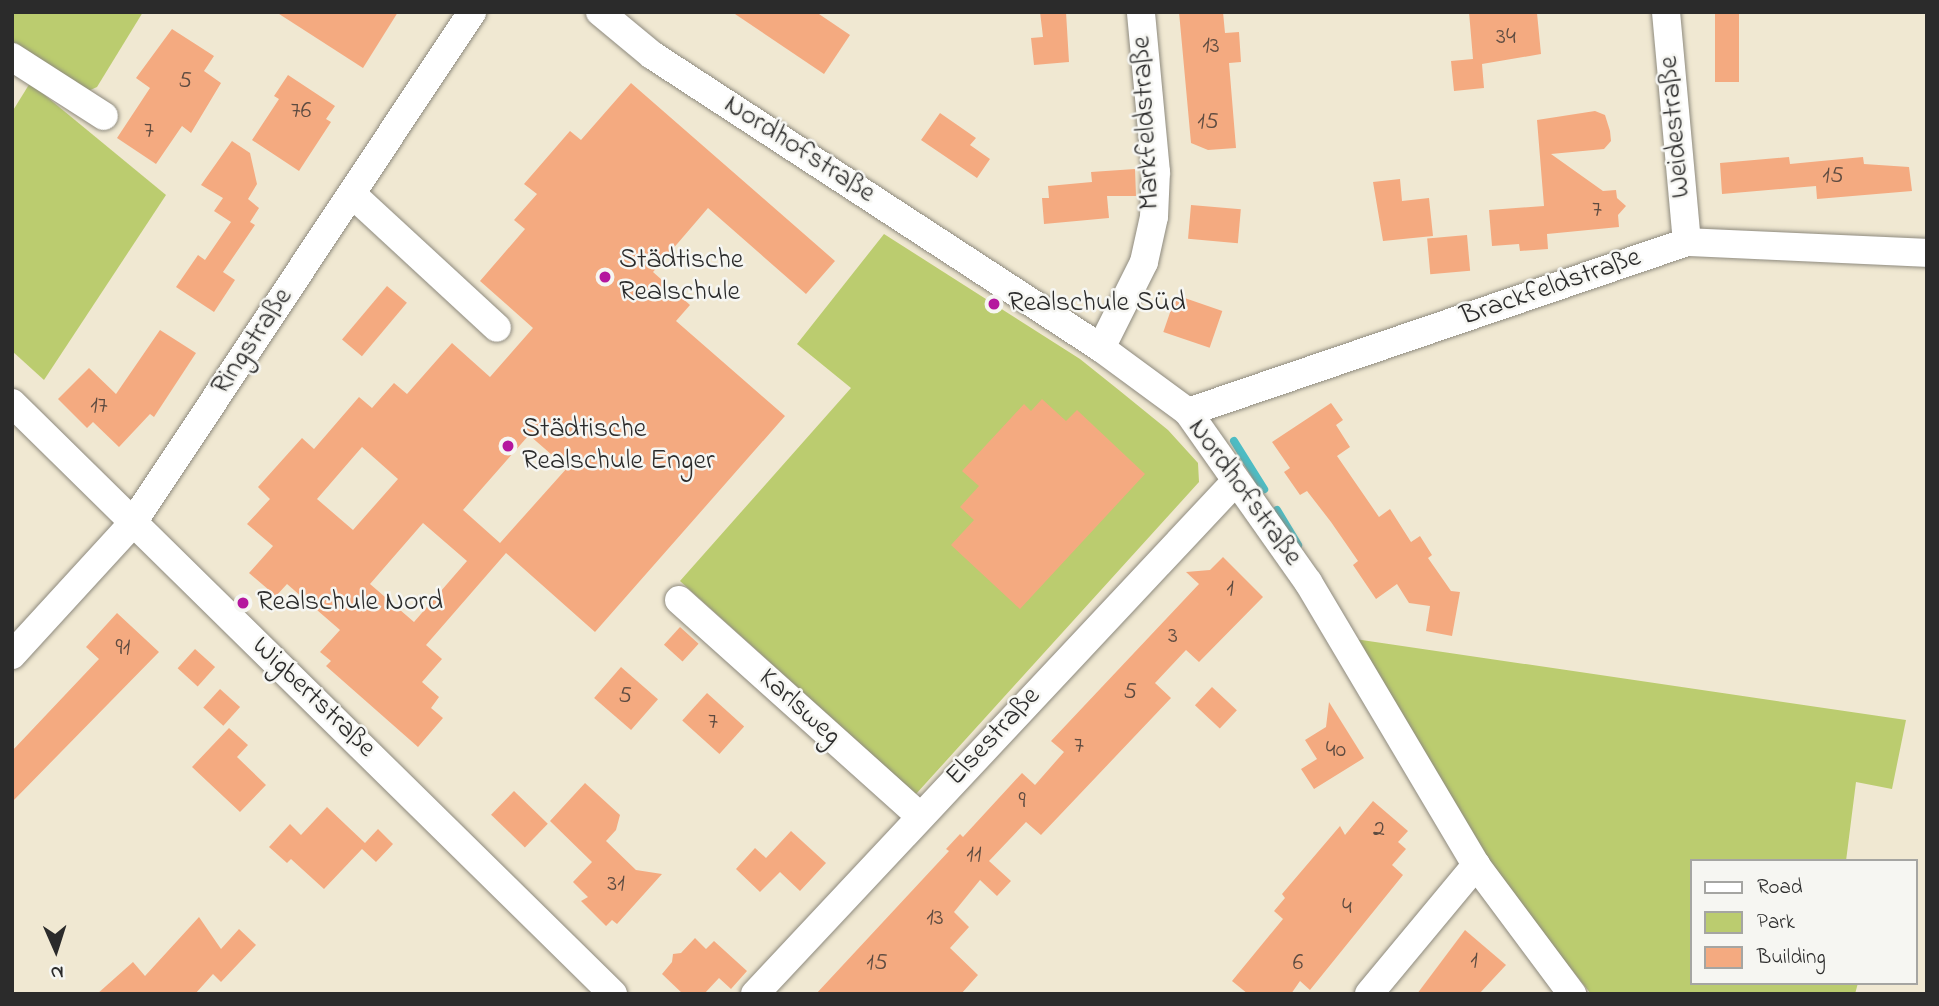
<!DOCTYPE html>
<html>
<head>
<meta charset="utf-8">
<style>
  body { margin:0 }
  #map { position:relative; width:1939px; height:1006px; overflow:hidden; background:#f0e8d2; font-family:"Indie Flower",sans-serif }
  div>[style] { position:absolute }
  .green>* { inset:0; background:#bbcc6f }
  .stream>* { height:8px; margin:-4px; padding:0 4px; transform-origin:4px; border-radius:4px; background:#4dbcc4 }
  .building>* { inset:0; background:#f4aa80; transform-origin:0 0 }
  .roads { filter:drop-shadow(0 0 2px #8e8a7e) drop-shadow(0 0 2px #8e8a7e) }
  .minor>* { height:28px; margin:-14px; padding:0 14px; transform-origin:14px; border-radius:14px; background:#fff }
  .dots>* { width:19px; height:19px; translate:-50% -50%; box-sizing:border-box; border:4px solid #f6f6f2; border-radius:50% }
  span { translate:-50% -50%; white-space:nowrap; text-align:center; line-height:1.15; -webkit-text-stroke:5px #f6f6f2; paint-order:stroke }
  .number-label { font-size:24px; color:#5d4b40 }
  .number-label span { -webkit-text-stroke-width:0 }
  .street-label { font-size:28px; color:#2b2b2b }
  .poi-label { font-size:28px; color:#2b2b2b }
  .left { translate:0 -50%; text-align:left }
  .frame { position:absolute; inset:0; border:14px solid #2b2b2b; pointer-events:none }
  .legend { position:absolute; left:1690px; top:859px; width:228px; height:126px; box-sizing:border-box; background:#f6f6f2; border:2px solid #a5a5a2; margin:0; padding:9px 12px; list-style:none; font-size:21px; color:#2b2b2b }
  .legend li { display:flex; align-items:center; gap:14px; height:35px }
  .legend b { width:35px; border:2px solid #a5a5a2 }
  .north { position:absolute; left:21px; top:915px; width:70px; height:70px; -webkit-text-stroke:5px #f6f6f2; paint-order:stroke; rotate:177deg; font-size:19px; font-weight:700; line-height:28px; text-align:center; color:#2b2b2b }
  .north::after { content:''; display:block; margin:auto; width:24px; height:32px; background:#2b2b2b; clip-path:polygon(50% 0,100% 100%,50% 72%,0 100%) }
</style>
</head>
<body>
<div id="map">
  <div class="green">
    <div style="clip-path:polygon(12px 12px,143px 12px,97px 87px,86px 92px,12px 41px)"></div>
    <div style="clip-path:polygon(30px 83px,166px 195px,44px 380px,12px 351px,12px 112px)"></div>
    <div style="clip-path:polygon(884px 234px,1080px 359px,1120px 391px,1168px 430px,1198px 463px,1199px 482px,916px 794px,680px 581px,851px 388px,797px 344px)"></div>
    <div style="clip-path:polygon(1348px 638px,1906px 720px,1892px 789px,1856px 782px,1846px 861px,1692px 861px,1692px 983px,1858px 983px,1855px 994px,1591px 994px,1480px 854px)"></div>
  </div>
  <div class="stream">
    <div style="left:1234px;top:441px;width:57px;rotate:58deg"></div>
    <div style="left:1277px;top:510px;width:41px;rotate:59deg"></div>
  </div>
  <div class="building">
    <div style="clip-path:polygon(276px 12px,398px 12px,363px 68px)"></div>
    <div style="clip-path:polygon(732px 12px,816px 12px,850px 35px,824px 74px)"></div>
    <div style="clip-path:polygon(1040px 12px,1066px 12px,1069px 62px,1034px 65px,1031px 38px,1043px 37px)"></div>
    <div style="clip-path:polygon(1179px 12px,1223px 12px,1225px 33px,1239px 32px,1241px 62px,1229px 63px,1236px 148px,1208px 150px,1191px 143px)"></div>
    <div style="clip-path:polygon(1469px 12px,1537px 13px,1541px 54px,1482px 64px,1484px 88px,1454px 91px,1451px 61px,1473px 59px)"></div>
    <div style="left:1715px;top:12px;width:24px;height:70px"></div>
    <div style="clip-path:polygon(172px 29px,214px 56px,204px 71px,221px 83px,191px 133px,182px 126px,156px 164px,117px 138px,150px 88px,136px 78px)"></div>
    <div style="clip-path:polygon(288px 75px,335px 106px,326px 119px,331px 122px,299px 171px,252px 140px,279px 99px,274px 96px)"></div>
    <div style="clip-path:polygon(evenodd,631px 83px,835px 261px,806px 294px,708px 208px,653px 272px,690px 305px,676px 321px,785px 416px,595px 632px,506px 553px,426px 645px,442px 659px,422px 682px,439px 697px,431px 708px,443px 718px,418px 747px,326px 666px,331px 661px,320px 652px,340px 630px,287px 584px,276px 596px,249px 573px,273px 546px,247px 524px,270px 499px,258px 487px,302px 438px,314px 449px,359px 397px,372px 408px,394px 383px,407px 394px,452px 343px,490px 377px,533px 328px,480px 281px,525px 229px,514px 220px,537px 194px,524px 184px,570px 131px,581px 140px,631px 83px,529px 435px,567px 468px,500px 543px,463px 510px,529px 435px,631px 83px,362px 447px,398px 479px,353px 530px,317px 499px,362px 447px,631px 83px,423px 523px,467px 561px,414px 622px,370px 584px,423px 523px)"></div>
    <div style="clip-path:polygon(1595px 111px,1605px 115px,1610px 131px,1611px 141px,1604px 149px,1551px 154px,1603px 191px,1616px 190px,1617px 198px,1626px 206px,1618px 215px,1619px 227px,1547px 234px,1548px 249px,1520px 251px,1519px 244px,1492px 246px,1489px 210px,1544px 206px,1537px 120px)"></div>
    <div style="clip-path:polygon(940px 113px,976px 138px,970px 145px,990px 159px,977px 178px,921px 140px)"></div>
    <div style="clip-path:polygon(232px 141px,250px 153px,257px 184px,248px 199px,259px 208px,250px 222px,255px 225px,223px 272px,235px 280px,214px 312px,176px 287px,198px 255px,205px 260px,231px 222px,214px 211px,223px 198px,201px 185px)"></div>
    <div style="clip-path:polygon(1789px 157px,1790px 164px,1863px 157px,1864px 164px,1909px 167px,1912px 191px,1817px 199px,1816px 186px,1722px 194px,1720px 163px)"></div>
    <div style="clip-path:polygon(1135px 169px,1136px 196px,1107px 196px,1109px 218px,1044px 224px,1042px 198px,1049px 198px,1048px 186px,1092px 182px,1091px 172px)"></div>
    <div style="clip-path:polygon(1400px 179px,1402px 201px,1429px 198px,1433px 236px,1383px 241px,1373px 182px)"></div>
    <div style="left:1191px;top:205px;width:50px;height:34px;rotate:5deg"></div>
    <div style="left:1467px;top:235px;width:36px;height:40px;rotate:85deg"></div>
    <div style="left:387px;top:286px;width:26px;height:70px;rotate:40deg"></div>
    <div style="left:1176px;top:295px;width:49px;height:39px;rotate:19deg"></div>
    <div style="clip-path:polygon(160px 330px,196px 353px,154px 417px,150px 414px,119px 447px,93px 422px,87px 428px,58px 399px,89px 368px,116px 394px)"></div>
    <div style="clip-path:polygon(1042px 399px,1066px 421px,1077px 410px,1145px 474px,1020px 609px,951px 545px,974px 520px,960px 507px,979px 486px,962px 471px,1024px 404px,1031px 411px)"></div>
    <div style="clip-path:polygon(1331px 403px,1343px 420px,1336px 425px,1350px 447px,1337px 456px,1379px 517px,1390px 509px,1411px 542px,1420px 536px,1432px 555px,1428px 558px,1451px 591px,1460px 592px,1452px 636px,1426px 631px,1430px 606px,1409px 603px,1397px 584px,1376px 599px,1353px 565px,1358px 561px,1331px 522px,1307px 491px,1300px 495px,1284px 472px,1290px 468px,1272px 442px)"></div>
    <div style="clip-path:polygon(1223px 557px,1263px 597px,1199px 662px,1186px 650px,1155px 683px,1171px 698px,1041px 835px,1026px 822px,989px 861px,1011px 881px,997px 896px,980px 880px,954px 912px,969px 927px,950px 948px,978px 975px,961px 994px,816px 994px,949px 851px,946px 849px,960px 834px,963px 837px,1022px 773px,1035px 785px,1064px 752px,1051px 741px,1199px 584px,1186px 572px,1210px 570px)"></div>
    <div style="clip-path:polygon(117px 613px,159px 652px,12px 802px,12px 751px,99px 659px,86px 647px)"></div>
    <div style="left:680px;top:627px;width:25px;height:24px;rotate:42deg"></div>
    <div style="left:195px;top:649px;width:27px;height:26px;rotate:42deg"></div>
    <div style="left:621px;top:667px;width:49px;height:41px;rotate:41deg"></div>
    <div style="left:1212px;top:687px;width:34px;height:25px;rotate:43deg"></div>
    <div style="left:220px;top:689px;width:27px;height:25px;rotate:42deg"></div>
    <div style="left:707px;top:693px;width:50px;height:37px;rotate:42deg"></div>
    <div style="clip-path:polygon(1329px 702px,1364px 758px,1314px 789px,1301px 769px,1317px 759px,1305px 740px,1326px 727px)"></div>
    <div style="clip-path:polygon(229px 728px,248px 745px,237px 757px,266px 785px,240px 812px,192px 767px)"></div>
    <div style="clip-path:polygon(585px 783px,620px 815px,616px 830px,606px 841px,636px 870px,662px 874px,617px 924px,612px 920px,606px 926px,581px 901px,588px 897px,573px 882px,592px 862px,550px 821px)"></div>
    <div style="left:514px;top:791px;width:47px;height:33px;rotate:44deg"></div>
    <div style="clip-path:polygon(1373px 801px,1408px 831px,1398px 842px,1406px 849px,1392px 865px,1403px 875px,1310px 990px,1300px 981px,1291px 994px,1248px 994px,1232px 981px,1283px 919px,1274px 911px,1285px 898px,1282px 894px,1340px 826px,1345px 835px)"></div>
    <div style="clip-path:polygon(327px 807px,365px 843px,378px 829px,393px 844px,376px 862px,362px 849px,324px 889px,291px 859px,287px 863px,269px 847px,290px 824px,301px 835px)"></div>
    <div style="clip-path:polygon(791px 831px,826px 863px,800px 891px,780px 872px,760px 892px,736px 869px,755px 848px,766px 858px)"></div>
    <div style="clip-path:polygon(199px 917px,221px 949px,239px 929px,256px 945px,221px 982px,213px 974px,195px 994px,97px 994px,133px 962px,145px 976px)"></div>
    <div style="clip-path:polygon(1465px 930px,1506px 965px,1479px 994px,1417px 994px)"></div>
    <div style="clip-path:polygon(695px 938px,706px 949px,714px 941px,747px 971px,731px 989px,719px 978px,704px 994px,683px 994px,662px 974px,672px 962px,673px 954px,681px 953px)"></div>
  </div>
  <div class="roads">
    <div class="minor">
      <div style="left:600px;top:12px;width:67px;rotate:39.6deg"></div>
      <div style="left:652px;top:55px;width:536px;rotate:33.13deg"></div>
      <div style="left:1101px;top:348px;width:108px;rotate:36.3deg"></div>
      <div style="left:1188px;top:412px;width:208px;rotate:54.8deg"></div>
      <div style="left:1308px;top:582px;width:329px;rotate:59.3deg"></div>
      <div style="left:1476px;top:865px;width:161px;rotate:53.3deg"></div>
      <div style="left:1666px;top:12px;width:231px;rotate:84.8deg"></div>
      <div style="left:12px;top:57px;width:109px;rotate:32.7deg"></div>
      <div style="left:352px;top:194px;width:197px;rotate:42.7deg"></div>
      <div style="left:1101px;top:348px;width:96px;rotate:-63.4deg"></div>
      <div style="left:1144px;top:262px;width:46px;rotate:-77.5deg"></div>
      <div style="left:1154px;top:217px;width:45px;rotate:-87.5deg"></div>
      <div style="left:1156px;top:172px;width:161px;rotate:-95.4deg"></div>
      <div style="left:12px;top:403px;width:843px;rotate:44.52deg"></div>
      <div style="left:1188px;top:412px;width:527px;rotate:-18.81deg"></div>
      <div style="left:1687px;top:242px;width:240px;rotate:2.6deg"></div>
      <div style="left:679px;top:600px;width:324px;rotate:41.9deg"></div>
      <div style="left:12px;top:655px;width:178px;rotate:-47.5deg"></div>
      <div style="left:132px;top:524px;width:615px;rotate:-56.41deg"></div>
      <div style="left:755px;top:994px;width:702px;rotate:-46.85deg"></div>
      <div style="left:1369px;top:994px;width:168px;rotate:-50.3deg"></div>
    </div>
  </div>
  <div class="dots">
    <div style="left:605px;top:277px;background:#b5179e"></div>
    <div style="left:994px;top:304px;background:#b5179e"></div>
    <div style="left:508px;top:446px;background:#b5179e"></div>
    <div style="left:243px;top:603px;background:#b5179e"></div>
  </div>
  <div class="number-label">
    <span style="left:1506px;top:38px">34</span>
    <span style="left:1211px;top:47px">13</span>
    <span style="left:185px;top:82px">5</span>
    <span style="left:301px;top:112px">76</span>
    <span style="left:1208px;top:123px">15</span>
    <span style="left:149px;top:132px">7</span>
    <span style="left:1833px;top:177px">15</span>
    <span style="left:1597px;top:211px">7</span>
    <span style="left:99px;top:407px">17</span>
    <span style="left:1230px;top:590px">1</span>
    <span style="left:1173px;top:637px">3</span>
    <span style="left:123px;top:649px">91</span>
    <span style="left:1130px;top:693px">5</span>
    <span style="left:625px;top:697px">5</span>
    <span style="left:713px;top:723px">7</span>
    <span style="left:1079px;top:747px">7</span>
    <span style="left:1336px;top:751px">40</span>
    <span style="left:1022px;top:802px">9</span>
    <span style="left:1379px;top:830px">2</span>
    <span style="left:974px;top:856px">11</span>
    <span style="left:616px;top:885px">31</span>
    <span style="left:1347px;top:908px">4</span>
    <span style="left:935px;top:919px">13</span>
    <span style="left:1474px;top:962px">1</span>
    <span style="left:877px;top:964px">15</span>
    <span style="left:1298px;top:964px">6</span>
  </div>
  <div class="street-label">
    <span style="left:1147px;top:123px;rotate:-93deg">Markfeldstraße</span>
    <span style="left:1676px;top:127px;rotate:-95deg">Weidestraße</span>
    <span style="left:799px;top:150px;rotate:33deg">Nordhofstraße</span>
    <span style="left:1551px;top:288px;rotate:-19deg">Brackfeldstraße</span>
    <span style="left:253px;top:342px;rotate:-56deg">Ringstraße</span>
    <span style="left:1244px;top:493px;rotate:54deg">Nordhofstraße</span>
    <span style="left:313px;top:698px;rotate:44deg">Wigbertstraße</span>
    <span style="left:799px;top:708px;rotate:42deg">Karlsweg</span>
    <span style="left:994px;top:737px;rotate:-47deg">Elsestraße</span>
  </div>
  <div class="poi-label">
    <span class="left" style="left:619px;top:277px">Städtische<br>Realschule</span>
    <span class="left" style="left:1008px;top:304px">Realschule Süd</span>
    <span class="left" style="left:522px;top:446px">Städtische<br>Realschule Enger</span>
    <span class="left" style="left:257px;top:603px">Realschule Nord</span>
  </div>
  <div class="frame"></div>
  <ul class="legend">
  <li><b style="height:9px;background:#fff"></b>Road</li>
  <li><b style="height:19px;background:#bbcc6f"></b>Park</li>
  <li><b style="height:19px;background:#f4aa80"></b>Building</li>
  </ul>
  <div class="north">N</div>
</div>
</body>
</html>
